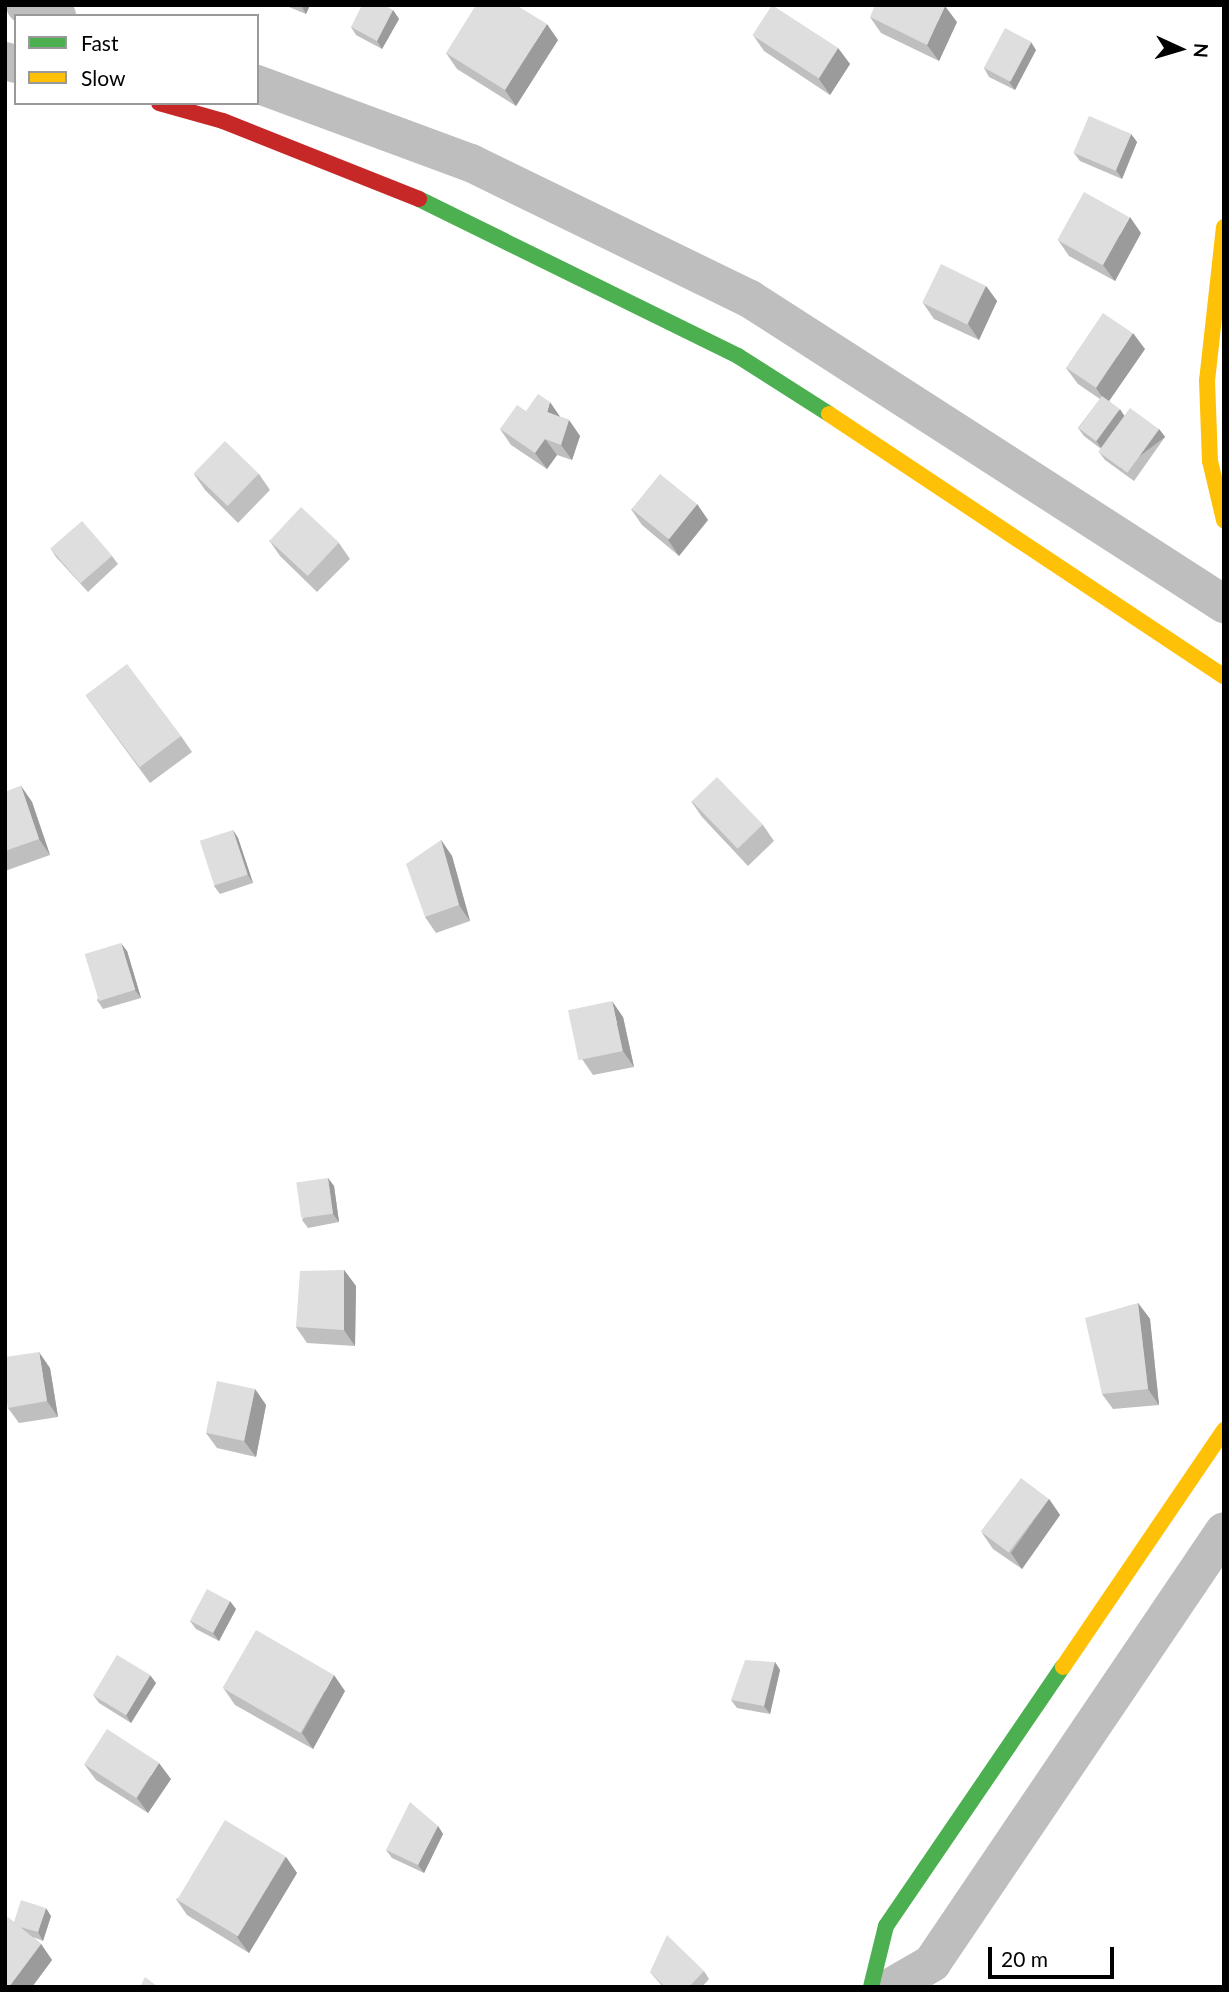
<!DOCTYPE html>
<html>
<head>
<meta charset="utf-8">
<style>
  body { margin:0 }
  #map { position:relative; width:1229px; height:1992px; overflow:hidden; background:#fff; font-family:Lato,sans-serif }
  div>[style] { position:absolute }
  .street>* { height:38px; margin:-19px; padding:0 19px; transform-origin:19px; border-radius:19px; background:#bebebe }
  .fast>* { height:16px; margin:-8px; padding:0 8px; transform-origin:8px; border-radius:8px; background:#4caf50 }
  .slow>* { height:16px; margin:-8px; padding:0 8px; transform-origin:8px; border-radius:8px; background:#ffc107 }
  .jam>* { height:16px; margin:-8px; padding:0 8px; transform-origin:8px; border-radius:8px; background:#c62828 }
  .wall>* { inset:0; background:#bfbfbf }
  .shaded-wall>* { inset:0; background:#9b9b9b; transform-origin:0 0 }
  .building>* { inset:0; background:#dedede; transform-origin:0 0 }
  span { translate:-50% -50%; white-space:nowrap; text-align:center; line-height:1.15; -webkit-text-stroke:6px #fff; paint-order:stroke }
  .frame { position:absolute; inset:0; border:7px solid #000; pointer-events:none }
  .legend { position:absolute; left:14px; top:14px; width:245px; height:91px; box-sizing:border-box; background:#fff; border:2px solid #999; margin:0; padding:9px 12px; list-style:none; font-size:21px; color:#000 }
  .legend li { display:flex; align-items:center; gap:14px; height:35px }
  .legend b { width:35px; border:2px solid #999 }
  .north { position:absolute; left:1145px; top:14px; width:70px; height:70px; -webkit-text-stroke:5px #fff; paint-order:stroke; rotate:94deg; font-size:19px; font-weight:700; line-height:28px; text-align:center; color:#000 }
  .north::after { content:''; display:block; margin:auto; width:24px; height:32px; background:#000; clip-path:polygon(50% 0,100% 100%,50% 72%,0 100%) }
  .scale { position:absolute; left:988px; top:1947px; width:126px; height:32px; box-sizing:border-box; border:4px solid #000; border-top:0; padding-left:9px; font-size:21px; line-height:24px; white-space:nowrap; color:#000; -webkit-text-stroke:5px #fff; paint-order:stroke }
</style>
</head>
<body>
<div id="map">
  <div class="street">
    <div style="left:25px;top:5px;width:34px;rotate:19deg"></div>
    <div style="left:5px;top:61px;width:11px;rotate:15deg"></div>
    <div style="left:257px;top:84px;width:228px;rotate:20.3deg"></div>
    <div style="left:471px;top:163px;width:310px;rotate:26deg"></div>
    <div style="left:750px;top:299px;width:564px;rotate:32.76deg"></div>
    <div style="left:891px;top:1987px;width:48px;rotate:-30.3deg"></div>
    <div style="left:932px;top:1963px;width:521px;rotate:-55.94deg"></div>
  </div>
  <div class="fast">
    <div style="left:419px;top:199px;width:356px;rotate:26.2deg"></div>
    <div style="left:738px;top:356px;width:108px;rotate:32.5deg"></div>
    <div style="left:871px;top:1987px;width:63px;rotate:-76.2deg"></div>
    <div style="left:886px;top:1926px;width:314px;rotate:-55.7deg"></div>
  </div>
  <div class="slow">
    <div style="left:1224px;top:227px;width:154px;rotate:96.3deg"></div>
    <div style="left:1207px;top:380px;width:81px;rotate:87.9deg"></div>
    <div style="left:1210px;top:461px;width:61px;rotate:76.7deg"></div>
    <div style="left:829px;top:414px;width:474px;rotate:33.6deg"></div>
    <div style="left:1063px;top:1667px;width:287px;rotate:-55.8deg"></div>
  </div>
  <div class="jam">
    <div style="left:159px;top:103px;width:66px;rotate:15.7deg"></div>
    <div style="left:223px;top:121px;width:211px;rotate:21.7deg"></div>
  </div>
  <div class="wall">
    <div style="clip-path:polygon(284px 5px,310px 5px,306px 14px)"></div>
    <div style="clip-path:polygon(393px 10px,399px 19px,382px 49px,356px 35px,351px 27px)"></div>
    <div style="clip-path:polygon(870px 17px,957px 22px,939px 61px,881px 33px)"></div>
    <div style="clip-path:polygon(753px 35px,838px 48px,850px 64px,830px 95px,764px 51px)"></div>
    <div style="clip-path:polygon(558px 40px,516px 106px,457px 69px,446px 53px)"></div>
    <div style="clip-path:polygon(1036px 50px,1015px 90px,989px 77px,984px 68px)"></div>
    <div style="clip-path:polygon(1131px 134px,1137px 142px,1122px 179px,1080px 161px,1074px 153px)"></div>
    <div style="clip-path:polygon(1141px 233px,1115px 281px,1069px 256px,1058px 240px)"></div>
    <div style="clip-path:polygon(986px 286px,997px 301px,979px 340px,934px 319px,923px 303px)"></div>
    <div style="clip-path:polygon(1145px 349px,1109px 401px,1125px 416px,1159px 429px,1165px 437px,1134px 481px,1105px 460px,1099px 452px,1101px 449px,1084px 436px,1078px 428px,1100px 399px,1078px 384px,1066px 368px)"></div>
    <div style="clip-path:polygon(526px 411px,561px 417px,569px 420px,580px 436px,572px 460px,557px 455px,547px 469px,511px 445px,500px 429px)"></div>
    <div style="clip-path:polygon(194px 474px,259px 474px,270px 490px,238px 523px,205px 490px)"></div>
    <div style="clip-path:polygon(697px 504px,708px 520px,679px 556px,642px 525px,631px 509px)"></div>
    <div style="clip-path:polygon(269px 540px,339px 543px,350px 559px,317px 592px,280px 556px)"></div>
    <div style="clip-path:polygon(51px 549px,112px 556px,118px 564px,88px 592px,56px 557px)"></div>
    <div style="clip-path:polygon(86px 696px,181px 736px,192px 752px,150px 783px)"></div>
    <div style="clip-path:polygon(21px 786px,32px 802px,50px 855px,5px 871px,5px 792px)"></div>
    <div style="clip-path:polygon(691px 801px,763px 825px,774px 841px,748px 866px,702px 817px)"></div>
    <div style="clip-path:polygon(233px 830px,238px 838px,253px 883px,220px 894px,214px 886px)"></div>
    <div style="clip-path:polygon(441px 840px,452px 856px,470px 921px,436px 933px,425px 917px)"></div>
    <div style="clip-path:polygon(127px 951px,141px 998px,103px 1009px,97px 1000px)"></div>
    <div style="clip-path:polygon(623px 1017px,634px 1067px,593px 1075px,582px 1059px)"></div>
    <div style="clip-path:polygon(328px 1178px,334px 1186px,339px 1222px,308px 1228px,302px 1220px)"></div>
    <div style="clip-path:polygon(344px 1270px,356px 1286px,355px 1346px,307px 1343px,296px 1327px)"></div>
    <div style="clip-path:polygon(1138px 1303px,1150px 1319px,1159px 1405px,1113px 1409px,1102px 1394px)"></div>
    <div style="clip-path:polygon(50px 1368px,58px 1417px,19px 1423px,8px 1408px)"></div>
    <div style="clip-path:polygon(255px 1389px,266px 1405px,256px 1457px,217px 1448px,206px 1433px)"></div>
    <div style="clip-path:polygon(1049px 1499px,1060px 1515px,1022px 1569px,993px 1549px,982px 1533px)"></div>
    <div style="clip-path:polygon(236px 1609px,219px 1641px,196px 1629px,190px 1621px)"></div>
    <div style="clip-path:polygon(775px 1662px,780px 1670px,770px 1714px,737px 1708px,731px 1700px)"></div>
    <div style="clip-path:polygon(156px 1683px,131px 1723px,99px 1703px,93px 1695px)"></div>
    <div style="clip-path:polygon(224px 1689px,345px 1691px,313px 1749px,235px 1705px)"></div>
    <div style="clip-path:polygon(84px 1764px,171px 1779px,148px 1813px,96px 1780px)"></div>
    <div style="clip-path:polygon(438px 1826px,443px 1834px,424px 1873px,392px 1858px,386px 1850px)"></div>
    <div style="clip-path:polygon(286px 1857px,297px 1873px,249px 1953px,187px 1915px,176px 1899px)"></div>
    <div style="clip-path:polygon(51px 1916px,43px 1941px,33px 1937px,41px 1944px,52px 1960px,32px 1987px,5px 1987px,14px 1922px)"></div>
    <div style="clip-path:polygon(704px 1971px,709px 1979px,702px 1987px,663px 1987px,650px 1972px)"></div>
  </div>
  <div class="shaded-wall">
    <div style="clip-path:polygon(301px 5px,310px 5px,306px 14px)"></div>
    <div style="clip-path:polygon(945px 6px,957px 22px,939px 61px,927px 45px)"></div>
    <div style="clip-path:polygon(393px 10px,399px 19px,382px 49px,377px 41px)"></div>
    <div style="clip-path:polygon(547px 24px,558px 40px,516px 106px,505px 90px)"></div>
    <div style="clip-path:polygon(1031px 42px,1036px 50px,1015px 90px,1009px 82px)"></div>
    <div style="clip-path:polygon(838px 48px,850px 64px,830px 95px,819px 79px)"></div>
    <div style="clip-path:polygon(1131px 134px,1137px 142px,1122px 179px,1116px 170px)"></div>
    <div style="clip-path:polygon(1130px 217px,1141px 233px,1115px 281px,1103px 265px)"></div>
    <div style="clip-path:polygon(986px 286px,997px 301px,979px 340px,968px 324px)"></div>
    <div style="clip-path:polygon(1133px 333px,1145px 349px,1107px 404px,1096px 388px)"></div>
    <div style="clip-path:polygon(550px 402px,561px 418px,547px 412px)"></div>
    <div style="clip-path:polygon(1120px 409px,1125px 417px,1102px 449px,1096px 441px)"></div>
    <div style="clip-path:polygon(569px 420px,580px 436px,572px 460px,561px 445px)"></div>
    <div style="left:1159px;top:429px;width:10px;height:54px;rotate:53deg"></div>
    <div style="clip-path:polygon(545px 439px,557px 455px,547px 469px,535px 453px)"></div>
    <div style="clip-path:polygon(697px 504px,708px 520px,679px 556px,668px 540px)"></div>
    <div style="clip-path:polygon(21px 786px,32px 802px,50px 855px,39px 839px)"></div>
    <div style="clip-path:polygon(233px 830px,238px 838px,253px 883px,248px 875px)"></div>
    <div style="clip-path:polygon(441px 840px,452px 856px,470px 921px,459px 905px)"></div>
    <div style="clip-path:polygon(121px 943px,127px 951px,141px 998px,135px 990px)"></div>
    <div style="clip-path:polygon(612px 1001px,623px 1017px,634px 1067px,623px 1051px)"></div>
    <div style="clip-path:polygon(328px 1178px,334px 1186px,339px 1222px,333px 1214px)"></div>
    <div style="clip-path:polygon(344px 1270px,356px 1286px,355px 1346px,344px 1330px)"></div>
    <div style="clip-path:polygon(1138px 1303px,1150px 1319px,1159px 1405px,1148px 1389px)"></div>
    <div style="clip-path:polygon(39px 1352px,50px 1368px,58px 1417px,47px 1401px)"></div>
    <div style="clip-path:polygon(255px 1389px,266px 1405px,256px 1457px,244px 1441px)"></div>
    <div style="clip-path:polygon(1049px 1499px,1060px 1515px,1022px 1569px,1011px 1553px)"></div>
    <div style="clip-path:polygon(230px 1601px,236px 1609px,219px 1641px,213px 1633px)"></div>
    <div style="clip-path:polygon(775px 1662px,780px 1670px,770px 1714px,764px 1706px)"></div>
    <div style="clip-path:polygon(150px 1675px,156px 1683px,131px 1723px,126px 1715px)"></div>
    <div style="clip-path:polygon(334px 1675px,345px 1691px,313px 1749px,302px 1733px)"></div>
    <div style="clip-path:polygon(159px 1763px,171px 1779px,148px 1813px,137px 1798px)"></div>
    <div style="clip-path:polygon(438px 1826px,443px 1834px,424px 1873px,418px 1865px)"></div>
    <div style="clip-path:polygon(286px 1857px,297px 1873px,249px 1953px,237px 1937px)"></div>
    <div style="clip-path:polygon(46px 1908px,51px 1916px,43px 1941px,38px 1932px)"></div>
    <div style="clip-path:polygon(41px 1944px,52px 1960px,32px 1987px,9px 1987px)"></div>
  </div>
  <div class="building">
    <div style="clip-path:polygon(362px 5px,384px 5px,393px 10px,377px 41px,351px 27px)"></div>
    <div style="clip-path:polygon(476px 5px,516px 5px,547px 24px,505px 90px,446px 53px)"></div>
    <div style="left:772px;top:5px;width:79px;height:36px;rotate:33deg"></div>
    <div style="clip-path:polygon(875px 5px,943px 5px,945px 6px,927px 45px,870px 17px)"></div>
    <div style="left:1005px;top:28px;width:30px;height:45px;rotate:28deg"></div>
    <div style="left:1089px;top:116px;width:46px;height:40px;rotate:23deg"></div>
    <div style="left:1084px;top:192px;width:52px;height:55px;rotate:29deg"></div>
    <div style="left:941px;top:264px;width:50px;height:43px;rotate:26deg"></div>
    <div style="left:1103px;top:313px;width:36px;height:66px;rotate:34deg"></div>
    <div style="clip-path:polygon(538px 394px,550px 402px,547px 412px,569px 420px,561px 445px,545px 439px,535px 453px,500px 429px,517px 405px,526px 411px)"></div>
    <div style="left:1102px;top:396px;width:22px;height:40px;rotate:36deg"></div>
    <div style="left:1130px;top:408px;width:36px;height:54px;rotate:36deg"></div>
    <div style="left:225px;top:441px;width:47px;height:45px;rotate:44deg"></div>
    <div style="left:660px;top:474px;width:48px;height:45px;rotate:39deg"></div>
    <div style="left:301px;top:507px;width:52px;height:46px;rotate:43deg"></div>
    <div style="left:82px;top:521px;width:46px;height:42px;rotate:49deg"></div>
    <div style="left:127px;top:664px;width:90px;height:52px;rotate:53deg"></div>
    <div style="left:717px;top:777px;width:66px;height:35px;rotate:46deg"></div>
    <div style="clip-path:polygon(21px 786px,39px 839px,5px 851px,5px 792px)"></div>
    <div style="left:233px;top:830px;width:47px;height:35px;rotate:72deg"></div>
    <div style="clip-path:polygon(441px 840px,459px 905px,425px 917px,406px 864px)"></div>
    <div style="left:121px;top:943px;width:49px;height:38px;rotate:73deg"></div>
    <div style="left:612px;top:1001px;width:51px;height:45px;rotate:78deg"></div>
    <div style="left:328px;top:1178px;width:36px;height:32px;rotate:82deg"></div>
    <div style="clip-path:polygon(344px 1270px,344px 1330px,296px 1327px,300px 1271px)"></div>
    <div style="clip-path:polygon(1138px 1303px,1148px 1389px,1102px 1394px,1085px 1318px)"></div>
    <div style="clip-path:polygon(39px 1352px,47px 1401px,8px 1408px,5px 1391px,5px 1357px)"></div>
    <div style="left:217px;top:1381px;width:39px;height:53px;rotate:12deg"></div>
    <div style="left:1021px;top:1478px;width:35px;height:67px;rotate:37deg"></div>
    <div style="left:207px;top:1589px;width:26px;height:36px;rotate:28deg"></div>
    <div style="left:256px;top:1630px;width:90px;height:67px;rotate:30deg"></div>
    <div style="left:117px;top:1655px;width:39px;height:47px;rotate:31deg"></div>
    <div style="clip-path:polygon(745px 1660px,775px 1662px,764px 1706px,731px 1700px)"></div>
    <div style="left:107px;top:1729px;width:62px;height:42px;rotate:33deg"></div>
    <div style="clip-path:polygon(410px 1802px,438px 1826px,418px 1865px,386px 1850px)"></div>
    <div style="left:225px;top:1820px;width:71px;height:93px;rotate:31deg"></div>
    <div style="clip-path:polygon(21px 1900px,46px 1908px,38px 1932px,20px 1927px,14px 1922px)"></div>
    <div style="clip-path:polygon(8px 1917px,41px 1944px,9px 1987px,5px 1987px,5px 1920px)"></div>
    <div style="clip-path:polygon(667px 1935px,704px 1971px,689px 1987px,665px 1987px,650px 1972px)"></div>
    <div style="clip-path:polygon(145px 1977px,158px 1987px,140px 1987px)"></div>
  </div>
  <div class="frame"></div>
  <ul class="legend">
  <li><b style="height:9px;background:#4caf50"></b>Fast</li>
  <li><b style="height:9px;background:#ffc107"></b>Slow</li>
  </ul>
  <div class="north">N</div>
  <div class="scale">20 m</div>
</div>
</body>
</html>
